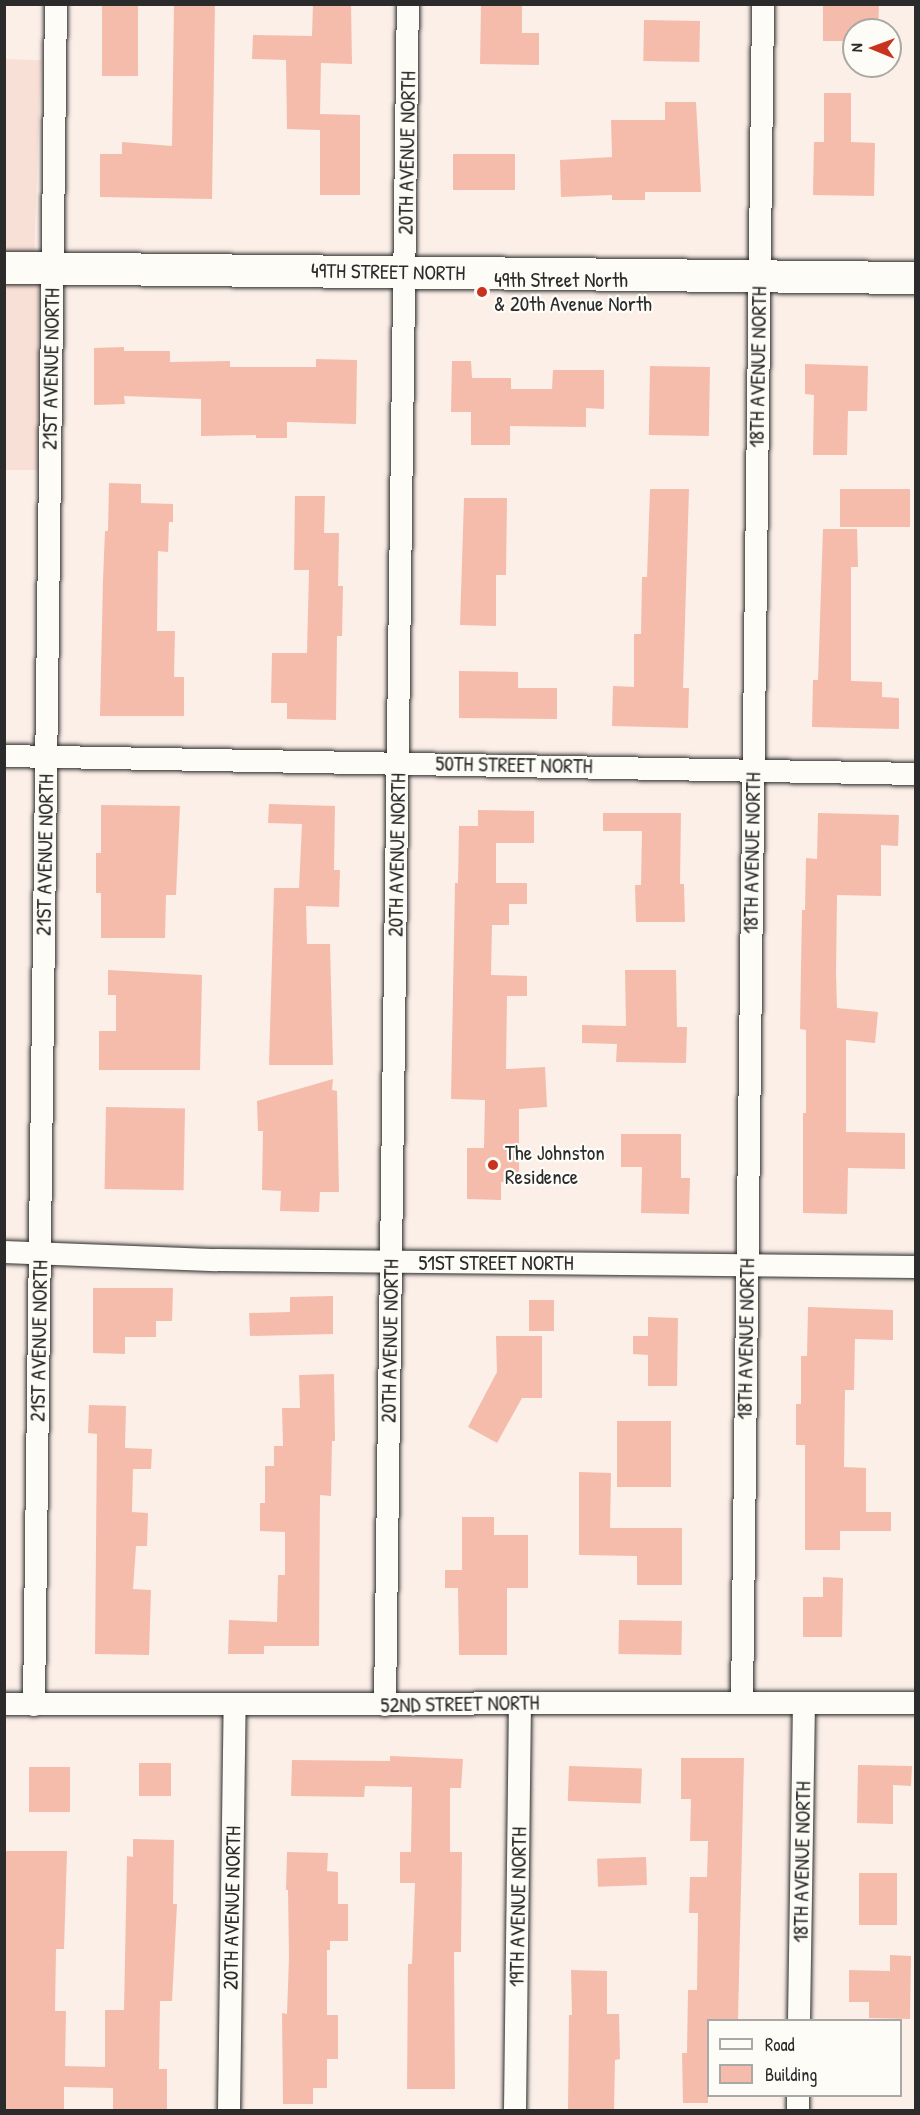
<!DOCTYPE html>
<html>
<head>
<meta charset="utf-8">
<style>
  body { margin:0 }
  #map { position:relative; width:920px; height:2115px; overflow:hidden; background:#fbefe8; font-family:"Patrick Hand",sans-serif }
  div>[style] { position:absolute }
  .built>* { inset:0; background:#f9e0d6; transform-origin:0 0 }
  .building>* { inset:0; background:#f5bcac; transform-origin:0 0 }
  .roads { filter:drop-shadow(0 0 2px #2b2b2b) drop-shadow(0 0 2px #2b2b2b) }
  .street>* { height:22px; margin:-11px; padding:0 11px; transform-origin:11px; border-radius:11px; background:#fdfcf7 }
  .secondary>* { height:32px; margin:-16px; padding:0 16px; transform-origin:16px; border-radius:16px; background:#fdfcf7 }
  .dots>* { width:16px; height:16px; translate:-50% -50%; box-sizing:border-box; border:3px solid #fdfcf7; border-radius:50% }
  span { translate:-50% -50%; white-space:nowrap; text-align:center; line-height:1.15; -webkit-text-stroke:4.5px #fdfcf7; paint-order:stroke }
  .street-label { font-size:21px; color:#2b2b2b }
  .poi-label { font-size:21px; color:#2b2b2b }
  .left { translate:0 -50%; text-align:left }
  .frame { position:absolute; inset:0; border:6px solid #2b2b2b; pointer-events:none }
  .legend { position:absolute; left:707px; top:2019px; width:195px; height:78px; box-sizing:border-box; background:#fdfcf7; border:2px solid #a9a8a5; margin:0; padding:8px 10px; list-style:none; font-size:18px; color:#2b2b2b }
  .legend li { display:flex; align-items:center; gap:12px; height:30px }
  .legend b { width:30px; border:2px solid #a9a8a5 }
  .north { position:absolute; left:842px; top:18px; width:60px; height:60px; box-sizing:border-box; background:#fdfcf7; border:2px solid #a9a8a5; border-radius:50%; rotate:271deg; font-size:16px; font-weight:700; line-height:24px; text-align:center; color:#2b2b2b }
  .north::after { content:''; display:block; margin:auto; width:21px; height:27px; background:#c8321e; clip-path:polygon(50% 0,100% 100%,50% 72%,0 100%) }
</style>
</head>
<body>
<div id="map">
  <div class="built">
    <div style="left:5px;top:59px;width:36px;height:197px;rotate:2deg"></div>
    <div style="left:5px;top:280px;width:33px;height:190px"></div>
  </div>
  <div class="building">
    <div style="left:102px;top:4px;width:36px;height:72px"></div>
    <div style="clip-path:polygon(174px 4px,215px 4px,212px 199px,100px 197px,100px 154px,122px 154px,122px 142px,172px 146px)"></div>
    <div style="clip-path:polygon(313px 4px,351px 4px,352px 64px,321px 63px,320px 114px,360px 115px,360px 195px,320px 195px,320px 130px,287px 129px,286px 60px,252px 59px,253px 35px,312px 36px)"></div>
    <div style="clip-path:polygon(481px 4px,522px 4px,522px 33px,539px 33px,539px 65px,480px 64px)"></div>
    <div style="clip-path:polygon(823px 4px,879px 5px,878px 30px,854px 30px,854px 41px,823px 41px)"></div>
    <div style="left:644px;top:20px;width:56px;height:41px;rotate:1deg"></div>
    <div style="clip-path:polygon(824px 93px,851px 93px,851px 142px,875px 143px,874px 196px,813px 195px,814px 142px,824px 142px)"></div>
    <div style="clip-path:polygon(665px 102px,696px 102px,701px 192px,645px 192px,645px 200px,612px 200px,612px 195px,561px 197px,560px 160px,612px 157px,611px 120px,665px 120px)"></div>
    <div style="left:453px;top:154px;width:62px;height:36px"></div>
    <div style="clip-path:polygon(124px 347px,124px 351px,170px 351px,170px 362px,230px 361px,230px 367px,316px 367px,316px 359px,357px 360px,356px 424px,287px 422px,287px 438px,256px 438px,256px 435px,201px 436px,201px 399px,124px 396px,125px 404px,94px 405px,94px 348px)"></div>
    <div style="clip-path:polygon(452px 361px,471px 361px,472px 378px,511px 378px,511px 389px,552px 389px,553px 370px,604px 370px,604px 409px,586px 408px,586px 427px,510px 426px,510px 445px,471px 445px,471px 412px,451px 412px)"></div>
    <div style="clip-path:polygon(805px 364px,868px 366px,867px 411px,848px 411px,847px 455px,813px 455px,814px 395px,805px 394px)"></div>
    <div style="left:650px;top:366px;width:60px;height:69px;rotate:1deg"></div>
    <div style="clip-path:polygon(109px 483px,141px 484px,141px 503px,173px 504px,173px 522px,169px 522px,168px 552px,158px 551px,157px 631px,175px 631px,174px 677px,184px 677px,184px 716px,100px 716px,103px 580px,105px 531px,108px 531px)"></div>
    <div style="clip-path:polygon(650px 489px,689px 489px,683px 688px,689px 688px,688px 728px,612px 726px,613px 686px,634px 687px,634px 634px,641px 634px,642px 577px,647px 577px)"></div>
    <div style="left:840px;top:489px;width:70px;height:38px"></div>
    <div style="clip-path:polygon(295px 496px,325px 496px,324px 533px,339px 533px,338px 586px,343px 586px,342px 636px,337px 636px,336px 720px,287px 719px,287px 703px,271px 703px,272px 653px,307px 653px,309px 570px,294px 570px)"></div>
    <div style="clip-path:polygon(464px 498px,507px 498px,506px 575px,496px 575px,496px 626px,460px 625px)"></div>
    <div style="clip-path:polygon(823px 529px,857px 529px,858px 567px,851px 567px,851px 681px,882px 682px,882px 697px,899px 698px,899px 729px,812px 727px,813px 680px,818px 680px)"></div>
    <div style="clip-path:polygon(459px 671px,518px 672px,518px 688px,557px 688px,557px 719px,459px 718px)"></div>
    <div style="clip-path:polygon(269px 804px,335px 806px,334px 870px,340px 870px,339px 907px,306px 906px,307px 944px,330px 944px,333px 1065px,269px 1065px,274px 888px,299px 888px,302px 824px,268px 823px)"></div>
    <div style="clip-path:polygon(101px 805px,180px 806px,176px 895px,166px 895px,165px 938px,101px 938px,101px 893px,96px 893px,96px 853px,101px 853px)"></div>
    <div style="clip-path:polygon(478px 810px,534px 811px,534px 843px,496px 843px,496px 883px,527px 883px,527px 904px,509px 904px,509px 925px,492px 925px,491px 975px,527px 976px,527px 996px,507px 996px,506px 1069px,545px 1067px,547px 1107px,519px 1109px,519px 1183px,501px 1182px,501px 1200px,467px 1199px,467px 1148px,484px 1148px,485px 1100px,451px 1099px,455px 883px,458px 883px,459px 826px,478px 826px)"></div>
    <div style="clip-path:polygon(603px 813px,681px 813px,680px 884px,684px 884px,685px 922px,636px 922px,635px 885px,641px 885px,642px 831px,603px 831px)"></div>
    <div style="clip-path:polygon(818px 813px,899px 815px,898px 846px,881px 845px,881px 896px,837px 895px,836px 973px,837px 1008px,878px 1012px,875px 1043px,846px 1040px,846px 1132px,905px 1133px,905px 1169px,848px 1168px,847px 1214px,803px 1213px,803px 1113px,806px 1113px,806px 1030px,800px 1029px,802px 910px,805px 910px,806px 858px,817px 859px)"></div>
    <div style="clip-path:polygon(108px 970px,202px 975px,200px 1070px,99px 1070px,99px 1031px,116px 1031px,116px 995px,108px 995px)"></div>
    <div style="clip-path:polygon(625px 970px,676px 970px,677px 1027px,687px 1027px,686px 1063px,616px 1062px,617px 1044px,582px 1043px,582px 1025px,626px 1026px)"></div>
    <div style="clip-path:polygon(333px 1079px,332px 1090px,337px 1091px,339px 1192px,320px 1192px,319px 1212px,280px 1211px,281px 1191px,262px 1190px,263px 1131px,258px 1131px,257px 1101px)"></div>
    <div style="left:106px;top:1107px;width:79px;height:82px;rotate:1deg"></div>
    <div style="clip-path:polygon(621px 1134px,681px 1134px,681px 1178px,690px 1178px,689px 1214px,641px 1213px,642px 1167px,621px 1167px)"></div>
    <div style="clip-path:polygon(93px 1288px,173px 1288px,172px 1321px,156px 1321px,156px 1337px,125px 1337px,125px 1354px,93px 1353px)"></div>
    <div style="clip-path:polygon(333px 1296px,333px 1334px,250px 1336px,249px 1313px,290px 1312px,290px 1297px)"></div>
    <div style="left:529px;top:1300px;width:25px;height:31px"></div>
    <div style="clip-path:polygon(808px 1307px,893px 1310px,893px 1340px,855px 1339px,854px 1390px,845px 1390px,844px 1467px,866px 1468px,866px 1512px,891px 1512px,891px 1531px,840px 1531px,840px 1550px,805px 1550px,805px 1445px,796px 1445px,796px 1404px,801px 1404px,801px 1356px,807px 1356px)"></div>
    <div style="clip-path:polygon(648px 1317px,678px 1318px,677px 1386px,648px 1386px,648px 1355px,633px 1354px,633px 1336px,648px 1336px)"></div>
    <div style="clip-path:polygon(496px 1336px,542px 1336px,542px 1398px,522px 1398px,497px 1443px,468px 1427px,497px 1372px)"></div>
    <div style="clip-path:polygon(334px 1374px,335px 1441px,332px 1441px,331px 1496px,320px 1495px,319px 1646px,264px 1646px,264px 1654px,228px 1654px,229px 1620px,277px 1622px,278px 1575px,285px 1575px,285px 1532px,260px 1531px,260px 1503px,265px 1503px,265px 1466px,274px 1466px,274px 1446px,283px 1446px,282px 1408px,300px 1408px,299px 1375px)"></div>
    <div style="clip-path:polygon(89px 1405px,126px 1406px,125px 1448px,152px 1449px,151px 1469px,133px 1469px,132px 1512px,148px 1513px,147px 1546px,136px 1546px,133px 1589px,151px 1590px,149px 1655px,95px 1654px,97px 1434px,88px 1433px)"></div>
    <div style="left:617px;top:1421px;width:54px;height:66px"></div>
    <div style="clip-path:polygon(579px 1472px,611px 1473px,610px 1528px,682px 1528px,682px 1585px,637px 1585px,637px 1556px,579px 1555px)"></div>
    <div style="clip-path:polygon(462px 1517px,494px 1517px,494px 1535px,528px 1535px,528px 1588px,507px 1588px,507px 1655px,459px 1655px,458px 1588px,445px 1588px,445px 1570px,462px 1570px)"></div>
    <div style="clip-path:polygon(823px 1577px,843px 1578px,842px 1637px,803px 1637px,803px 1597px,823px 1597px)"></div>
    <div style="left:619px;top:1620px;width:63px;height:34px;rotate:1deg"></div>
    <div style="clip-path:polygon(390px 1756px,463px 1759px,461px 1788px,450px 1788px,450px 1852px,462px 1852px,461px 1952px,454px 1952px,455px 2089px,407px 2089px,408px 1964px,412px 1964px,415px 1883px,400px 1883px,400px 1852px,411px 1852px,412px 1787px,365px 1786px,364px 1797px,291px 1796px,292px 1760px,390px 1761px)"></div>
    <div style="clip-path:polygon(681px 1758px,744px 1758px,738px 2020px,708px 2020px,708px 2103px,683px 2103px,682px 2053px,687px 2053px,688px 1990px,697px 1990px,698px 1913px,689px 1913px,690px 1877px,707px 1877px,708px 1841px,690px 1841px,691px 1799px,681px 1799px)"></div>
    <div style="left:139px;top:1763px;width:32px;height:33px"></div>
    <div style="clip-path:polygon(858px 1765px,912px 1766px,911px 1786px,893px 1785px,893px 1824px,857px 1823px)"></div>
    <div style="left:569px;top:1766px;width:73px;height:35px;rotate:2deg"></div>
    <div style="left:29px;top:1767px;width:41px;height:45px"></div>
    <div style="clip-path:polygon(133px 1839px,174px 1840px,173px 1904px,177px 1904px,172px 2001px,160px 2001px,159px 2069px,167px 2069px,167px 2110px,113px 2109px,113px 2088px,64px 2087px,64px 2109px,4px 2109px,4px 1851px,67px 1851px,64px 1949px,56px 1949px,55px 2011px,66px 2011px,65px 2066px,105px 2067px,105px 2010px,124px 2010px,127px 1856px,133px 1857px)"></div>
    <div style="clip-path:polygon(287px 1852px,328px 1853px,327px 1871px,338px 1872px,338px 1904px,348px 1904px,348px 1941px,330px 1941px,330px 1950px,327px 1950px,327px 2015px,338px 2015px,338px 2059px,327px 2059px,327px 2088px,313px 2088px,313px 2104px,283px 2104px,282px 2013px,287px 2014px,289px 1957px,288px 1890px,286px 1890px)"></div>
    <div style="left:646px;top:1857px;width:28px;height:49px;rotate:88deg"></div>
    <div style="left:859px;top:1873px;width:38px;height:52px"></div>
    <div style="clip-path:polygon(890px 1955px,911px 1956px,910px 2019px,869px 2018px,869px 2002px,849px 2002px,849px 1970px,890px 1971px)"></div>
    <div style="clip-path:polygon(571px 1970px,607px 1971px,607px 2014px,619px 2014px,620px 2059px,615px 2060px,614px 2110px,568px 2110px,569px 2015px,572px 2015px)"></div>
  </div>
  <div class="roads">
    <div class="street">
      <div style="left:4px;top:756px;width:912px;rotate:1.13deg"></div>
      <div style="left:4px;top:1252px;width:213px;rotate:2.2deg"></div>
      <div style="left:217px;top:1260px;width:699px;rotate:0.57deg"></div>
      <div style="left:742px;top:1702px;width:1698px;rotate:-89.29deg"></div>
      <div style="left:4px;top:1704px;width:912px;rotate:-0.06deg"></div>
      <div style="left:34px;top:1705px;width:1701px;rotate:-89.26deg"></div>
      <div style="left:385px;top:1705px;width:1701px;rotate:-89.23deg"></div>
      <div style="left:799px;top:2020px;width:317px;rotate:-89.1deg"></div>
      <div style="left:229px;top:2110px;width:405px;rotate:-89.2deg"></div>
      <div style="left:515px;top:2110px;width:407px;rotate:-89.3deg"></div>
      <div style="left:798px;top:2110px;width:14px;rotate:-90deg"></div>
    </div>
    <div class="secondary">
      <div style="left:4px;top:268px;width:912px;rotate:0.63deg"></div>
    </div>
  </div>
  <div class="dots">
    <div style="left:482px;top:292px;background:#c8321e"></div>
    <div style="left:493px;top:1165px;background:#c8321e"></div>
  </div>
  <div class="street-label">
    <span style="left:407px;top:153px;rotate:-89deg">20TH AVENUE NORTH</span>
    <span style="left:388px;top:272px;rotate:1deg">49TH STREET NORTH</span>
    <span style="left:758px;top:367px;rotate:-89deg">18TH AVENUE NORTH</span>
    <span style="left:51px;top:369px;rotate:-89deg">21ST AVENUE NORTH</span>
    <span style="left:514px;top:765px;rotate:1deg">50TH STREET NORTH</span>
    <span style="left:752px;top:853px;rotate:-89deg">18TH AVENUE NORTH</span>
    <span style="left:45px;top:855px;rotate:-89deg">21ST AVENUE NORTH</span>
    <span style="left:397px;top:855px;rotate:-89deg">20TH AVENUE NORTH</span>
    <span style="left:496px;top:1263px">51ST STREET NORTH</span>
    <span style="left:746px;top:1339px;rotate:-89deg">18TH AVENUE NORTH</span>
    <span style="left:39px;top:1341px;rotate:-89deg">21ST AVENUE NORTH</span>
    <span style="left:390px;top:1341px;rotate:-89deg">20TH AVENUE NORTH</span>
    <span style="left:460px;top:1704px;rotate:-1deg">52ND STREET NORTH</span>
    <span style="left:802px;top:1862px;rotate:-89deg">18TH AVENUE NORTH</span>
    <span style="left:518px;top:1907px;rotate:-89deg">19TH AVENUE NORTH</span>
    <span style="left:232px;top:1908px;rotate:-89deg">20TH AVENUE NORTH</span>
  </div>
  <div class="poi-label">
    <span class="left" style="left:494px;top:292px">49th Street North<br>&amp; 20th Avenue North</span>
    <span class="left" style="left:505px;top:1165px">The Johnston<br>Residence</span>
  </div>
  <div class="frame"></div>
  <ul class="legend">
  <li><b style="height:8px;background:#fdfcf7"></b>Road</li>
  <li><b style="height:16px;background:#f5bcac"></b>Building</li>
  </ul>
  <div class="north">N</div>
</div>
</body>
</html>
